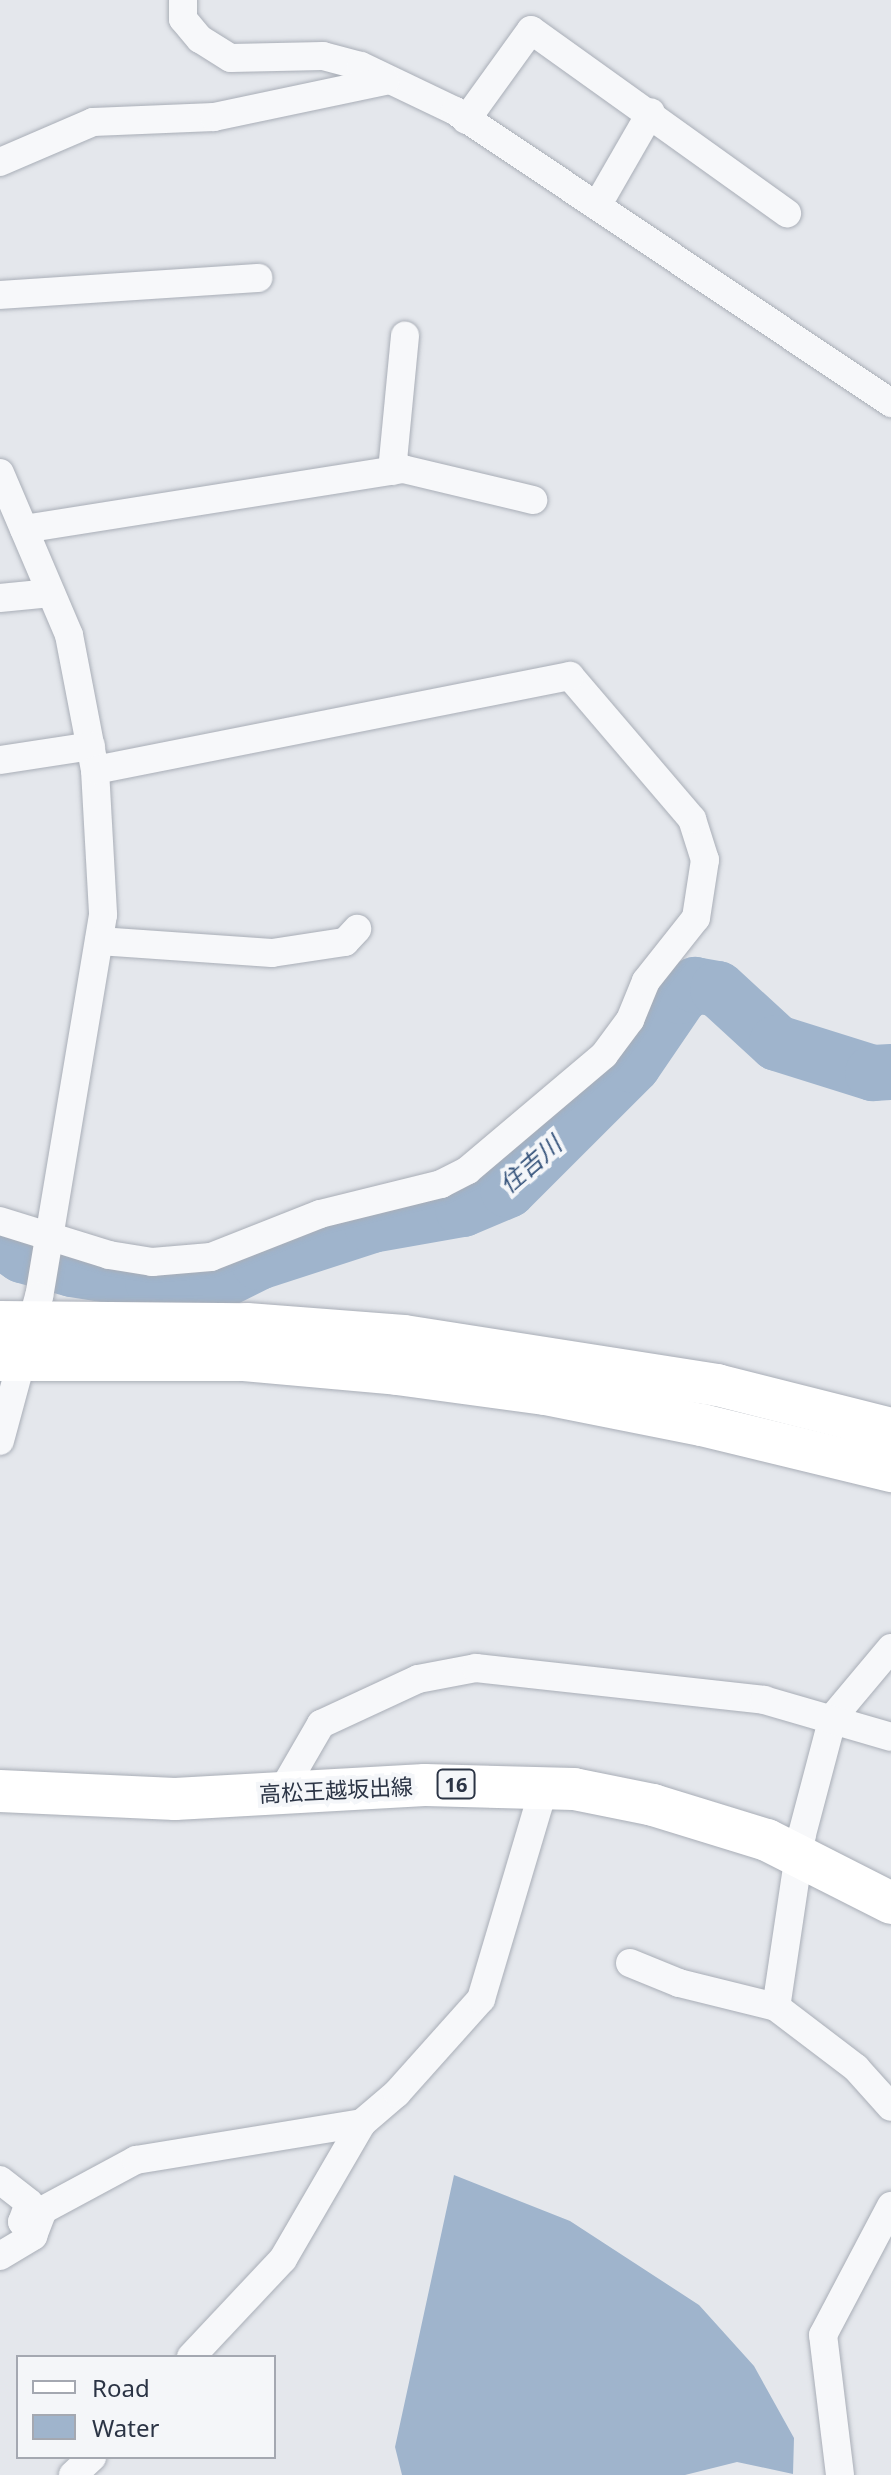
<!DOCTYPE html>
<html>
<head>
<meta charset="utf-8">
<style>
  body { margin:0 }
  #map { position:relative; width:891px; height:2475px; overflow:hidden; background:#e4e7ec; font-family:"Noto Sans","Noto Sans JP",sans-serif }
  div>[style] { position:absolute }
  .water>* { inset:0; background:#9fb4cc }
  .river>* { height:56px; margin:-28px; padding:0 28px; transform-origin:28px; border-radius:28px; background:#9fb4cc }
  .roads { filter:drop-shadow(0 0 2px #a9aeb7) drop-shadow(0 0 2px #a9aeb7) }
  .minor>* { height:28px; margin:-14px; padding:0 14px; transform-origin:14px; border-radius:14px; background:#f7f8fa }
  .primary>* { height:42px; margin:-21px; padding:0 21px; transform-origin:21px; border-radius:21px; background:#fff }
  span { translate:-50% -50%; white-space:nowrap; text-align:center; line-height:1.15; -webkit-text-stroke:8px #f4f6f9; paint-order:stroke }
  .shield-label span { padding:2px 6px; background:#f4f6f9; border:2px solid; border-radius:6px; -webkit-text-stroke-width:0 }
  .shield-label { font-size:20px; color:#2b3445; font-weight:700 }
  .street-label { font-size:22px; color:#2b3445 }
  .water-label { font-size:24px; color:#34527a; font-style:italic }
  .legend { position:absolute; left:16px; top:2355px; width:260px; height:104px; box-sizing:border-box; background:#f4f6f9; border:2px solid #a4a8b1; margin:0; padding:10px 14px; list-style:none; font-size:24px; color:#2b3445 }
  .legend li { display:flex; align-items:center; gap:16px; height:40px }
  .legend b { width:40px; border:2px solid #a4a8b1 }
</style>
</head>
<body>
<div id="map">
  <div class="water">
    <div style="clip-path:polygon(454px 2175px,570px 2221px,699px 2305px,754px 2366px,794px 2438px,793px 2474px,737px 2462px,685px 2475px,402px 2475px,395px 2447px)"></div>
  </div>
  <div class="river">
    <div style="left:0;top:1240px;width:27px;rotate:34deg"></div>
    <div style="left:22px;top:1255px;width:52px;rotate:15.6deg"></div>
    <div style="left:72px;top:1269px;width:82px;rotate:9.1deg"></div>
    <div style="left:153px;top:1282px;width:64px;rotate:0.9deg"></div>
    <div style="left:217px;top:1283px;width:47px;rotate:-26.6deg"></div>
    <div style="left:259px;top:1262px;width:119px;rotate:-18.1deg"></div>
    <div style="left:372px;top:1225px;width:92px;rotate:-10deg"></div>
    <div style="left:463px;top:1209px;width:49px;rotate:-22.9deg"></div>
    <div style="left:508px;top:1190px;width:177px;rotate:-45deg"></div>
    <div style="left:633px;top:1065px;width:83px;rotate:-55.7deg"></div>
    <div style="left:680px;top:996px;width:19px;rotate:-36deg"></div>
    <div style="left:695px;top:985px;width:23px;rotate:10deg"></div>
    <div style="left:718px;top:989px;width:80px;rotate:42.5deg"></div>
    <div style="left:777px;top:1043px;width:101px;rotate:17.4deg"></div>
    <div style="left:873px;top:1073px;width:18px;rotate:-3deg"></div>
  </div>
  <div class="roads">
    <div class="minor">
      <div style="left:183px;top:0;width:19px;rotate:90deg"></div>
      <div style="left:183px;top:19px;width:26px;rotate:50deg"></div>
      <div style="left:200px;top:39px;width:36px;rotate:32deg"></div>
      <div style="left:231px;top:58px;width:92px;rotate:-1.2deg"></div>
      <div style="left:323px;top:56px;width:39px;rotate:15deg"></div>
      <div style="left:361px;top:66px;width:104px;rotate:25.6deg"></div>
      <div style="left:455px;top:111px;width:525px;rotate:33.81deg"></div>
      <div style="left:466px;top:120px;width:111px;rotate:-54.2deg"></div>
      <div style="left:531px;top:30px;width:315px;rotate:35.6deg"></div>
      <div style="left:0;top:162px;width:101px;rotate:-23.3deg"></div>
      <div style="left:93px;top:122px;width:121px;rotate:-2.4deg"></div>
      <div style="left:214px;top:117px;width:175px;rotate:-11.9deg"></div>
      <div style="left:597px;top:206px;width:108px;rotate:-60.1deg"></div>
      <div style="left:0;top:295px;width:259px;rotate:-3.8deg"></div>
      <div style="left:392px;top:471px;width:136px;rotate:-84.5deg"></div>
      <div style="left:0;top:473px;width:176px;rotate:66.9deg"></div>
      <div style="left:69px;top:635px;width:137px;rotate:79.1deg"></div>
      <div style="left:95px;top:770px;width:145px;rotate:86.8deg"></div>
      <div style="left:103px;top:915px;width:386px;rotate:99.5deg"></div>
      <div style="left:39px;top:1296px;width:150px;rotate:105.1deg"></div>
      <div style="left:24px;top:529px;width:384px;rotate:-9deg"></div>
      <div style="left:403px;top:469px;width:134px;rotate:13.4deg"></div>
      <div style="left:0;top:598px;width:51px;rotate:-5.6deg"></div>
      <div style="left:0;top:760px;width:92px;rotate:-8.7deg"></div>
      <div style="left:99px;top:941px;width:173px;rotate:4deg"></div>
      <div style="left:272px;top:953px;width:74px;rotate:-8.6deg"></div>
      <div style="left:345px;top:942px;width:18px;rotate:-47deg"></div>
      <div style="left:0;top:1221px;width:114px;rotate:17.3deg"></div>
      <div style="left:109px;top:1255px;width:44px;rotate:9.2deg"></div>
      <div style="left:152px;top:1262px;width:59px;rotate:-4.8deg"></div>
      <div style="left:211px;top:1257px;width:117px;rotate:-21.5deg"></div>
      <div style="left:320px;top:1214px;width:125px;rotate:-13.9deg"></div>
      <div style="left:441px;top:1184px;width:30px;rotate:-27deg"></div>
      <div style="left:468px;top:1170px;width:178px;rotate:-40.2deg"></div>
      <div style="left:604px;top:1055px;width:44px;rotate:-53.4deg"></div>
      <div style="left:630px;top:1020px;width:42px;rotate:-67.7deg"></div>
      <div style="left:646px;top:981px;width:80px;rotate:-51.6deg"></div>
      <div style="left:696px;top:918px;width:59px;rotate:-81.2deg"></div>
      <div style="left:705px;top:860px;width:43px;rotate:-107.6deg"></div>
      <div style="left:692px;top:819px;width:188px;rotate:-130.5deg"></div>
      <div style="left:570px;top:676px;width:484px;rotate:168.8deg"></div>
      <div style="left:891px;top:1648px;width:90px;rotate:130deg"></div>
      <div style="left:833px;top:1717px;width:121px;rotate:104.8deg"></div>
      <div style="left:802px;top:1834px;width:175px;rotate:98.5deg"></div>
      <div style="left:776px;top:2007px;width:101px;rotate:37.3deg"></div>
      <div style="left:856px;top:2068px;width:52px;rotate:48.1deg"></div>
      <div style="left:281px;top:1793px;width:80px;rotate:-59.9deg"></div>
      <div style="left:321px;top:1724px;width:107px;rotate:-24.9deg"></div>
      <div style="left:418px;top:1679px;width:59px;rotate:-10.7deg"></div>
      <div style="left:476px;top:1668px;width:290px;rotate:6.3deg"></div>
      <div style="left:764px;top:1700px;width:132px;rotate:16.2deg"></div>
      <div style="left:630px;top:1963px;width:53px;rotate:22.2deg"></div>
      <div style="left:679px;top:1983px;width:100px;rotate:13.9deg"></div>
      <div style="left:0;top:2180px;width:37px;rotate:38deg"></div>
      <div style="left:29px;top:2203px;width:20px;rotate:110deg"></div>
      <div style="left:22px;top:2222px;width:14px;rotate:51deg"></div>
      <div style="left:0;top:2256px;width:39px;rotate:-31deg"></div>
      <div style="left:33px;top:2236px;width:28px;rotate:-69deg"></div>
      <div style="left:43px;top:2210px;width:106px;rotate:-28.3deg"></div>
      <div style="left:136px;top:2160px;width:229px;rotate:-9.3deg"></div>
      <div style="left:191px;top:2357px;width:134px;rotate:-46.8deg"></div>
      <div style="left:283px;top:2259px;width:157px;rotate:-59.8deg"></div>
      <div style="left:362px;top:2123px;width:46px;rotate:-40.6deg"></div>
      <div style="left:397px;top:2093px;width:126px;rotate:-48.2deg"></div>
      <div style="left:481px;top:1999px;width:221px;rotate:-73.4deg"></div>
      <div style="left:73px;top:2475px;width:26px;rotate:-43deg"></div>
      <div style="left:840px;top:2475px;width:141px;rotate:-96.9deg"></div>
      <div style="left:823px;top:2335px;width:146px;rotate:-62.2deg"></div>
    </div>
    <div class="primary">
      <div style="left:0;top:1322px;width:247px;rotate:0.5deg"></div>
      <div style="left:247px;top:1324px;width:157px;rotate:4.4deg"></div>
      <div style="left:404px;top:1336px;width:317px;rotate:8.9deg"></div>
      <div style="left:717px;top:1385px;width:179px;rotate:14.2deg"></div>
      <div style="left:0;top:1360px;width:244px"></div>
      <div style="left:244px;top:1360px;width:154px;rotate:5.2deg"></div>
      <div style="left:397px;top:1374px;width:149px;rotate:7.7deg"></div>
      <div style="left:545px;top:1394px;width:160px;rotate:11.2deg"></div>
      <div style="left:702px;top:1425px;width:195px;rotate:13.7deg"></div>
      <div style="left:0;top:1791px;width:175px;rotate:2.6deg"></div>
      <div style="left:175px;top:1799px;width:250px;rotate:-3.2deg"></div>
      <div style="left:425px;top:1785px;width:149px;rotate:1.5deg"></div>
      <div style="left:574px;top:1789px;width:81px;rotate:11.4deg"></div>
      <div style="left:653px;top:1805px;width:119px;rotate:17.1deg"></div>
      <div style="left:767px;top:1840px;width:139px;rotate:26.9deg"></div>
    </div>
  </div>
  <div class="shield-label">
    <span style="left:456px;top:1784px">16</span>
  </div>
  <div class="street-label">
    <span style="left:336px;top:1790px;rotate:-3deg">高松王越坂出線</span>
  </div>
  <div class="water-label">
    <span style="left:530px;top:1164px;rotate:-41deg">住吉川</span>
  </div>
  <ul class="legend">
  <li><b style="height:10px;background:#fff"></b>Road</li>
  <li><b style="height:22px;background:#9fb4cc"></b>Water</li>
  </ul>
</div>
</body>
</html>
